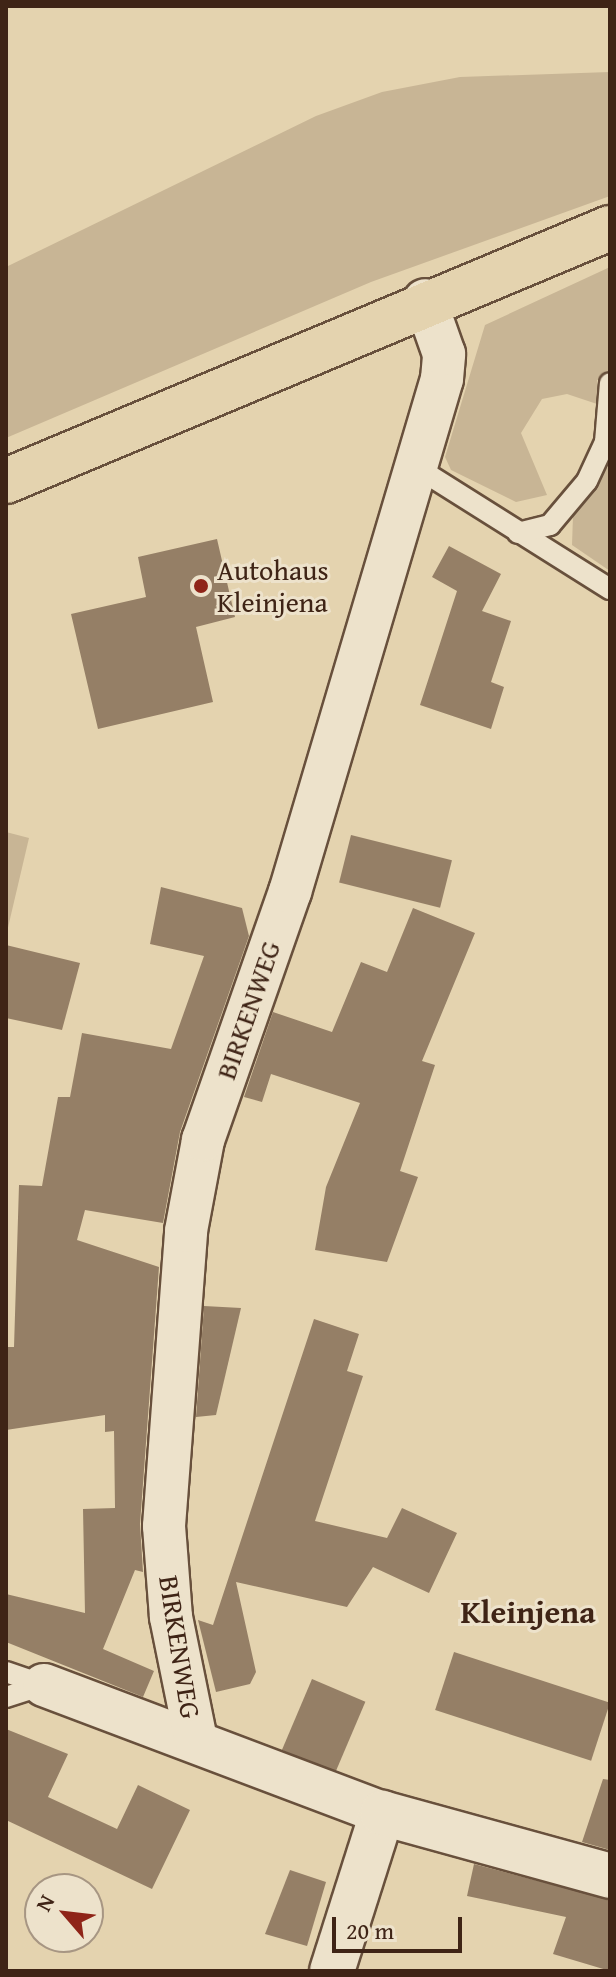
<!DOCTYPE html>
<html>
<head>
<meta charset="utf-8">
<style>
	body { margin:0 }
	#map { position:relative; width:616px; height:1977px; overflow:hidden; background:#e4d3af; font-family:"Gentium Book Plus",serif }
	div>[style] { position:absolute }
	.green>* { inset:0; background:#c8b595 }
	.building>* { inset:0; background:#957f66; transform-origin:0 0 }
	.roads { filter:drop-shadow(2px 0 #68503c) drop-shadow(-2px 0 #68503c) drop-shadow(0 2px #68503c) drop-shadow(0 -2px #68503c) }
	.lane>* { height:20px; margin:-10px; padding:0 10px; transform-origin:10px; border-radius:10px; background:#ede2cb }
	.street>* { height:42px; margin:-21px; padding:0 21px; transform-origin:21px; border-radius:21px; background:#ede2cb }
	.secondary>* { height:44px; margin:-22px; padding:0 22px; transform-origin:22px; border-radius:22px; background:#ede2cb }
	.primary>* { height:44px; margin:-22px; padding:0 22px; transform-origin:22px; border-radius:22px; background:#e4d3af }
	.dots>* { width:22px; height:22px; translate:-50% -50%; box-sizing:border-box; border:4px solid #ede2cb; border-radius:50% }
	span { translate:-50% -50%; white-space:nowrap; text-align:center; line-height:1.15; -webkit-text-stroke:6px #ede2cb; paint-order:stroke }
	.poi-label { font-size:28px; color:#3f2416 }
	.left { translate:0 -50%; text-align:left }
	.street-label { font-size:28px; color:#3f2416 }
	.quarter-label { font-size:32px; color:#3f2416; font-weight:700 }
	.frame { position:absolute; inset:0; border:8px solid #3f2416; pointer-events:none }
	.north { position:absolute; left:24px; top:1873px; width:80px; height:80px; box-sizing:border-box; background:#ede2cb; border:2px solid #a79683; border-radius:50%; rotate:298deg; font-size:22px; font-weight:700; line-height:32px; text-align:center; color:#3f2416 }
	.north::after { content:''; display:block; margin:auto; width:28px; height:36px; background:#8f2418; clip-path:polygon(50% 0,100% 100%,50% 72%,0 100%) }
	.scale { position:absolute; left:332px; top:1917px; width:130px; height:36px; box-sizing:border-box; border:4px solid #3f2416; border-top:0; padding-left:10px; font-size:24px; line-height:28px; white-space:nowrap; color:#3f2416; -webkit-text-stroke:6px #ede2cb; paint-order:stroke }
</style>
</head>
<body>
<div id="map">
	<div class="green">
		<i style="clip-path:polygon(610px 72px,610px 196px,371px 282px,6px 438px,6px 267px,316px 116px,382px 92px,460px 77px)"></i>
		<i style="clip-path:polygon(610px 267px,610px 380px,597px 380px,597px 404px,567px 394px,542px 399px,521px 433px,547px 495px,516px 502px,451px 470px,445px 457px,485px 325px)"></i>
		<i style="clip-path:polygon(610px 464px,610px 571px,572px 545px,573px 516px)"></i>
		<i style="clip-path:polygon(6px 832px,29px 838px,6px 936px)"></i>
	</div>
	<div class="building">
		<i style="clip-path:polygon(217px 539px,235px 617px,196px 627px,213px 702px,98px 729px,71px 614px,146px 597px,138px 557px)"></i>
		<i style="clip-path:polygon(449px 546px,501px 574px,482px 611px,511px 621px,491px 682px,504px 687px,491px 729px,420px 705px,457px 591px,432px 577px)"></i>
		<i style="left:351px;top:835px;width:104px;height:49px;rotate:14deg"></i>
		<i style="clip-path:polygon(161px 887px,242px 908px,249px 936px,180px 1132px,163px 1223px,85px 1210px,77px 1240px,159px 1267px,140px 1524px,143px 1572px,135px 1570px,103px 1649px,154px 1671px,143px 1697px,6px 1642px,6px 1594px,85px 1613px,83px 1509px,115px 1508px,114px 1431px,105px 1432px,105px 1415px,6px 1430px,6px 1347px,14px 1347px,19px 1185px,42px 1186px,58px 1097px,70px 1097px,82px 1033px,171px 1049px,204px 956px,150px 944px)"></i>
		<i style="clip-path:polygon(413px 908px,475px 933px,422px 1061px,435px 1065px,400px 1171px,418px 1177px,387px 1262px,315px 1250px,326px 1187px,360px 1103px,271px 1074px,262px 1102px,244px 1097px,273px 1012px,332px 1032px,361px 962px,387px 972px)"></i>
		<i style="clip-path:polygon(6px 945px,80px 963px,62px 1030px,6px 1018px)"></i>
		<i style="clip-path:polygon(204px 1306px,241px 1308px,216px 1415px,196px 1417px)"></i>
		<i style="clip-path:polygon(314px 1319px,359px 1334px,347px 1371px,363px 1376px,315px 1521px,387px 1538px,402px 1508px,457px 1533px,429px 1593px,373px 1567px,347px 1607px,236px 1582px,256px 1672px,250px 1684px,216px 1692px,198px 1620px,213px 1625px)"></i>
		<i style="left:454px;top:1652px;width:164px;height:61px;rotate:18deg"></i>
		<i style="left:312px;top:1679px;width:58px;height:77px;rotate:23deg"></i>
		<i style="clip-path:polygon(6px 1729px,68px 1754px,48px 1797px,117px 1829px,138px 1785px,190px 1810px,152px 1889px,6px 1820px)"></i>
		<i style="clip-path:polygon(603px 1779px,610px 1780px,610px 1850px,582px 1842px)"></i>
		<i style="clip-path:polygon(474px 1864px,610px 1900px,610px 1971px,553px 1954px,566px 1917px,467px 1896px)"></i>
		<i style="clip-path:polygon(290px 1870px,326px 1882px,307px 1946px,265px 1934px)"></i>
	</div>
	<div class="roads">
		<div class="lane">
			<i style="left:416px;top:467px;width:229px;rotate:32.2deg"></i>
			<i style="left:518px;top:533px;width:33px;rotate:-14deg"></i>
			<i style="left:550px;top:525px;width:57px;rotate:-49.9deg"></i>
			<i style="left:587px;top:481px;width:43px;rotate:-65.2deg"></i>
			<i style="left:605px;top:442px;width:59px;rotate:-85.2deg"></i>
			<i style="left:6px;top:1672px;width:40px;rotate:18.9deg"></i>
			<i style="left:6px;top:1697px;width:40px;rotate:-18deg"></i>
		</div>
		<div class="street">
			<i style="left:44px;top:1685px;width:361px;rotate:20.7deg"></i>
			<i style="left:196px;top:1740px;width:126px;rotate:-101.5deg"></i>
			<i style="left:171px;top:1617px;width:91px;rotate:-94.4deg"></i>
			<i style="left:164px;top:1526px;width:296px;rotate:-85.7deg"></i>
			<i style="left:186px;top:1231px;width:93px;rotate:-79.4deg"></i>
			<i style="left:203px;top:1140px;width:263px;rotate:-70.7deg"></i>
			<i style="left:290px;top:892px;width:535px;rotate:-73.5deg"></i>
			<i style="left:442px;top:379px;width:25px;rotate:-85deg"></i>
			<i style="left:444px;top:354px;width:57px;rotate:-109.4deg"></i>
		</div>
		<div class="secondary">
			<i style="left:332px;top:1971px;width:166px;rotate:-72.4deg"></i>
			<i style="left:382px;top:1813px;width:237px;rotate:15.4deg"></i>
		</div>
		<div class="primary">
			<i style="left:6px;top:481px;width:655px;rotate:-22.73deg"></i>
		</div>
	</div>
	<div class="dots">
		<i style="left:201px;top:586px;background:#8f2418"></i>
	</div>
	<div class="poi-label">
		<span class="left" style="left:217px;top:586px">Autohaus<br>Kleinjena</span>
	</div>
	<div class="street-label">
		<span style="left:248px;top:1010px;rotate:-71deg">BIRKENWEG</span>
		<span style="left:180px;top:1647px;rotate:81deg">BIRKENWEG</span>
	</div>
	<div class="quarter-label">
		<span style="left:528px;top:1612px">Kleinjena</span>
	</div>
	<div class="frame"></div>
	<div class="north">N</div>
	<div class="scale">20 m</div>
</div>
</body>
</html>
